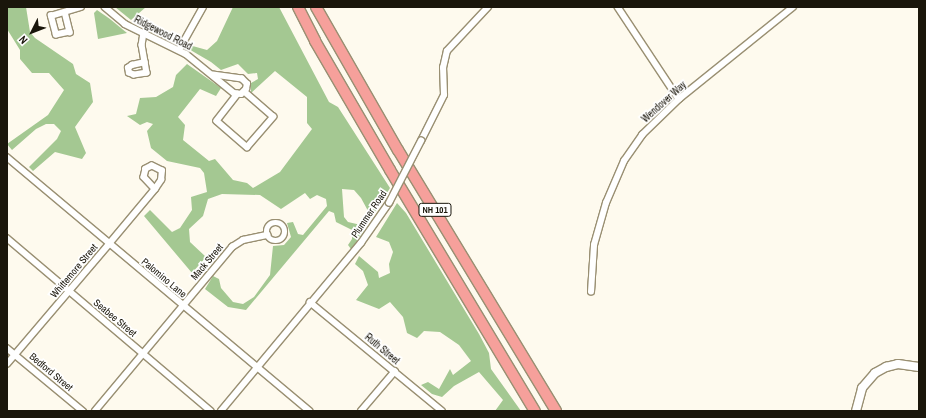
<!DOCTYPE html>
<html>
<head>
<meta charset="utf-8">
<style>
	body { margin:0 }
	#map { position:relative; width:926px; height:418px; overflow:hidden; background:#fefaee; font-family:"Archivo Narrow",sans-serif }
	div>[style] { position:absolute }
	.forest>* { inset:0; background:#a4c892 }
	.roads { filter:drop-shadow(1px 0 #998f72) drop-shadow(-1px 0 #998f72) drop-shadow(0 1px #998f72) drop-shadow(0 -1px #998f72) }
	.street>* { height:5.5px; margin:-2.75px; padding:0 2.75px; transform-origin:2.75px; border-radius:2.75px; background:#fff }
	.street>.ring { margin:-2.75px; padding:0; box-sizing:content-box; background:none; border:5.5px solid #fff; border-radius:50% }
	.secondary>* { height:8px; margin:-4px; padding:0 4px; transform-origin:4px; border-radius:4px; background:#fff }
	.highway>* { height:10px; margin:-5px; padding:0 5px; transform-origin:5px; border-radius:5px; background:#f6a09b }
	.bridges { filter:drop-shadow(1px 0 #998f72) drop-shadow(-1px 0 #998f72) drop-shadow(0 1px #998f72) drop-shadow(0 -1px #998f72) }
	.street-bridge>* { height:5.5px; margin:-2.75px; padding:0 2.75px; transform-origin:2.75px; border-radius:2.75px; background:#fff }
	span { translate:-50% -50%; white-space:nowrap; text-align:center; line-height:1.15; -webkit-text-stroke:3.5px #fff; paint-order:stroke }
	.shield-label span { padding:1px 3px; background:#fff; border:1px solid; border-radius:3px; -webkit-text-stroke-width:0 }
	.shield-label { font-size:9px; color:#1a160b; font-weight:700 }
	.street-label { font-size:10px; color:#1a160b }
	.frame { position:absolute; inset:0; border:8px solid #1a160b; pointer-events:none }
	.north { position:absolute; left:12px; top:12px; width:40px; height:40px; -webkit-text-stroke:3px #fff; paint-order:stroke; rotate:228deg; font-size:11px; font-weight:700; line-height:16px; text-align:center; color:#1a160b }
	.north::after { content:''; display:block; margin:auto; width:14px; height:18px; background:#1a160b; clip-path:polygon(50% 0,100% 100%,50% 72%,0 100%) }
</style>
</head>
<body>
<div id="map">
	<div class="forest">
		<i style="clip-path:polygon(7px 7px,26px 7px,30px 32px,35px 38px,73px 64px,76px 74px,90px 83px,93px 102px,75px 127px,86px 153px,82px 159px,55px 152px,33px 171px,29px 167px,57px 139px,61px 131px,54px 124px,46px 124px,36px 129px,12px 150px,7px 144px,48px 115px,64px 90px,49px 73px,32px 73px,20px 59px,20px 50px,7px 29px)"></i>
		<i style="clip-path:polygon(115px 7px,146px 7px,131px 20px)"></i>
		<i style="clip-path:polygon(233px 7px,279px 7px,329px 102px,338px 107px,390px 188px,371px 219px,367px 218px,367px 209px,361px 198px,354px 190px,342px 189px,344px 217px,348px 222px,361px 225px,364px 232px,351px 249px,348px 245px,352px 239px,352px 230px,336px 222px,334px 213px,329px 211px,246px 310px,228px 307px,205px 289px,213px 276px,219px 279px,221px 288px,233px 302px,243px 304px,254px 297px,270px 275px,273px 246px,284px 245px,291px 237px,287px 223px,293px 222px,298px 234px,303px 235px,327px 206px,326px 199px,317px 195px,310px 199px,305px 193px,281px 209px,260px 195px,222px 194px,208px 199px,203px 216px,189px 229px,190px 242px,206px 257px,192px 273px,144px 216px,150px 210px,172px 232px,180px 228px,192px 210px,191px 197px,207px 192px,204px 173px,200px 168px,167px 161px,151px 148px,147px 131px,153px 124px,147px 122px,140px 125px,127px 116px,136px 114px,140px 98px,156px 97px,173px 87px,176px 75px,187px 64px,221px 88px,216px 96px,200px 89px,178px 117px,185px 125px,183px 140px,209px 161px,215px 159px,233px 180px,247px 183px,253px 188px,280px 172px,312px 129px,307px 123px,307px 97px,275px 71px,251px 93px,251px 83px,258px 79px,257px 73px,248px 74px,238px 64px,221px 70px,211px 62px,187px 48px,189px 45px,207px 50px,217px 41px)"></i>
		<i style="clip-path:polygon(97px 10px,110px 19px,127px 33px,98px 39px,94px 13px)"></i>
		<i style="clip-path:polygon(397px 203px,406px 213px,479px 334px,489px 353px,491px 369px,521px 411px,495px 411px,503px 400px,479px 372px,454px 386px,442px 397px,432px 394px,421px 385px,428px 382px,439px 389px,450px 369px,453px 375px,471px 361px,459px 345px,440px 332px,424px 331px,417px 338px,407px 333px,403px 317px,390px 302px,379px 309px,356px 300px,368px 285px,363px 271px,355px 264px,359px 256px,378px 272px,379px 278px,390px 273px,389px 264px,393px 252px,389px 242px,376px 237px)"></i>
	</div>
	<div class="roads">
		<div class="street">
			<i style="left:105px;top:7px;width:26px;rotate:40deg"></i>
			<i style="left:125px;top:24px;width:68px;rotate:26.2deg"></i>
			<i style="left:186px;top:54px;width:62px;rotate:39.1deg"></i>
			<i style="left:234px;top:93px;width:7px;rotate:8deg"></i>
			<i style="left:241px;top:94px;width:7px;rotate:-45deg"></i>
			<i style="left:246px;top:89px;width:5px;rotate:-79deg"></i>
			<i style="left:247px;top:84px;width:7px;rotate:-135deg"></i>
			<i style="left:242px;top:79px;width:29px;rotate:-172deg"></i>
			<i style="left:618px;top:7px;width:110px;rotate:56.5deg"></i>
			<i style="left:65px;top:12px;width:21px;rotate:76deg"></i>
			<i style="left:70px;top:32px;width:14px;rotate:168deg"></i>
			<i style="left:56px;top:35px;width:20px;rotate:-105deg"></i>
			<i style="left:51px;top:16px;width:31px;rotate:-17deg"></i>
			<i style="left:144px;top:33px;width:12px;rotate:99deg"></i>
			<i style="left:142px;top:45px;width:28px;rotate:80deg"></i>
			<i style="left:147px;top:73px;width:13px;rotate:171deg"></i>
			<i style="left:134px;top:75px;width:5px;rotate:-158deg"></i>
			<i style="left:129px;top:73px;width:5px;rotate:-101deg"></i>
			<i style="left:128px;top:68px;width:5px;rotate:-37deg"></i>
			<i style="left:132px;top:65px;width:13px;rotate:-13deg"></i>
			<i style="left:179px;top:50px;width:49px;rotate:-60.8deg"></i>
			<i style="left:238px;top:94px;width:34px;rotate:128deg"></i>
			<i style="left:217px;top:121px;width:40px;rotate:41deg"></i>
			<i style="left:247px;top:147px;width:40px;rotate:-49deg"></i>
			<i style="left:273px;top:117px;width:38px;rotate:-139deg"></i>
			<i style="left:421px;top:141px;width:51px;rotate:-63.4deg"></i>
			<i style="left:444px;top:95px;width:27px;rotate:-92deg"></i>
			<i style="left:443px;top:68px;width:17px;rotate:-77deg"></i>
			<i style="left:447px;top:51px;width:60px;rotate:-47deg"></i>
			<i style="left:7px;top:157px;width:395px;rotate:40deg"></i>
			<i class="ring" style="left:267px;top:223px;width:12.5px;height:12.5px"></i>
			<i style="left:7px;top:238px;width:267px;rotate:40.3deg"></i>
			<i style="left:591px;top:292px;width:47px;rotate:-86.3deg"></i>
			<i style="left:594px;top:245px;width:44px;rotate:-74.1deg"></i>
			<i style="left:606px;top:203px;width:46px;rotate:-66.8deg"></i>
			<i style="left:624px;top:161px;width:32px;rotate:-55deg"></i>
			<i style="left:642px;top:135px;width:52px;rotate:-44.2deg"></i>
			<i style="left:679px;top:99px;width:146px;rotate:-38.9deg"></i>
			<i style="left:310px;top:302px;width:171px;rotate:39.5deg"></i>
			<i style="left:7px;top:348px;width:99px;rotate:39.7deg"></i>
			<i style="left:7px;top:364px;width:157px;rotate:-49.6deg"></i>
			<i style="left:109px;top:244px;width:72px;rotate:-50.1deg"></i>
			<i style="left:155px;top:189px;width:11px;rotate:-56deg"></i>
			<i style="left:161px;top:180px;width:9px;rotate:-84deg"></i>
			<i style="left:162px;top:171px;width:11px;rotate:-153deg"></i>
			<i style="left:152px;top:166px;width:7px;rotate:153deg"></i>
			<i style="left:146px;top:169px;width:8px;rotate:104deg"></i>
			<i style="left:144px;top:177px;width:16px;rotate:47deg"></i>
			<i style="left:95px;top:411px;width:214px;rotate:-50.1deg"></i>
			<i style="left:232px;top:247px;width:13px;rotate:-32deg"></i>
			<i style="left:243px;top:240px;width:25px;rotate:-12deg"></i>
			<i style="left:221px;top:411px;width:219px;rotate:-50.2deg"></i>
			<i style="left:361px;top:243px;width:49px;rotate:-55deg"></i>
			<i style="left:361px;top:411px;width:52px;rotate:-49.6deg"></i>
		</div>
		<div class="secondary">
			<i style="left:856px;top:411px;width:24px;rotate:-75deg"></i>
			<i style="left:862px;top:388px;width:20px;rotate:-49deg"></i>
			<i style="left:875px;top:373px;width:13px;rotate:-29deg"></i>
			<i style="left:886px;top:367px;width:12px;rotate:-14deg"></i>
			<i style="left:898px;top:364px;width:21px;rotate:8deg"></i>
		</div>
		<div class="highway">
			<i style="left:298px;top:7px;width:38px;rotate:63deg"></i>
			<i style="left:315px;top:41px;width:149px;rotate:59.8deg"></i>
			<i style="left:390px;top:170px;width:281px;rotate:59deg"></i>
			<i style="left:316px;top:7px;width:165px;rotate:60.2deg"></i>
			<i style="left:398px;top:150px;width:305px;rotate:58.8deg"></i>
		</div>
	</div>
	<div class="bridges">
		<div class="street-bridge">
			<i style="left:389px;top:203px;width:70px;rotate:-62.7deg"></i>
		</div>
	</div>
	<div class="shield-label">
		<span style="left:435px;top:210px">NH 101</span>
	</div>
	<div class="street-label">
		<span style="left:163px;top:33px;rotate:27deg">Ridgewood Road</span>
		<span style="left:664px;top:102px;rotate:-42deg">Wendover Way</span>
		<span style="left:369px;top:214px;rotate:-56deg">Plummer Road</span>
		<span style="left:207px;top:262px;rotate:-50deg">Mack Street</span>
		<span style="left:74px;top:271px;rotate:-50deg">Whittemore Street</span>
		<span style="left:164px;top:278px;rotate:40deg">Palomino Lane</span>
		<span style="left:115px;top:318px;rotate:40deg">Seabee Street</span>
		<span style="left:382px;top:349px;rotate:40deg">Ruth Street</span>
		<span style="left:51px;top:372px;rotate:40deg">Bedford Street</span>
	</div>
	<div class="frame"></div>
	<div class="north">N</div>
</div>
</body>
</html>
